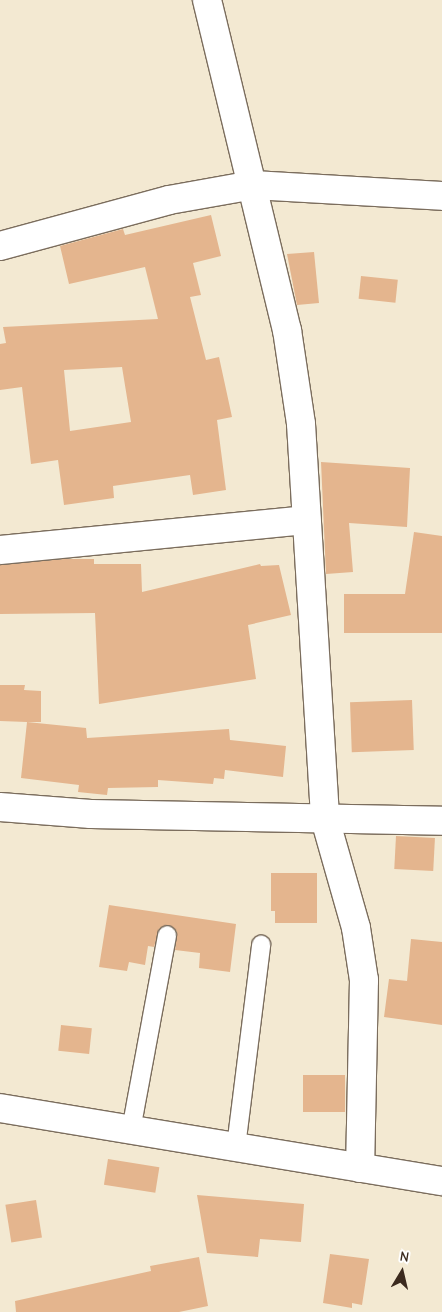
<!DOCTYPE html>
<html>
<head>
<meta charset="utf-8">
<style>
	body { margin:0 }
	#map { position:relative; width:442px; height:1312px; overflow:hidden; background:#f3e9d2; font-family:"Comic Neue",sans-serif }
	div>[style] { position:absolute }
	.building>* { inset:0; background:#e4b58e; transform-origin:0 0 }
	.roads { filter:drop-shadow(1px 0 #7b6d5d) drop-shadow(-1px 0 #7b6d5d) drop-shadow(0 1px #7b6d5d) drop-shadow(0 -1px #7b6d5d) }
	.service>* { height:18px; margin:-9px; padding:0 9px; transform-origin:9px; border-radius:9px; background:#fff }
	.minor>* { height:28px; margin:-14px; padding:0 14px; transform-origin:14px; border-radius:14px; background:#fff }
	span { translate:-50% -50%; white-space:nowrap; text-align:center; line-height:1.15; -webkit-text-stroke:5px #fff; paint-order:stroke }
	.north { position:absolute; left:377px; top:1247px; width:50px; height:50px; -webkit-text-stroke:4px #fff; paint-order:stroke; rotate:9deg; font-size:14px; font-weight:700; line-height:20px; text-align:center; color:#3b2a1e }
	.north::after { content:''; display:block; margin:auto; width:18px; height:22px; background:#3b2a1e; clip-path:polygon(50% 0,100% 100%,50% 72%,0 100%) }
</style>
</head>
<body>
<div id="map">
	<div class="building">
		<i style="clip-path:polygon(evenodd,211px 215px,221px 256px,193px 263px,201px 295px,190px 297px,206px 360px,219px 357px,232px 417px,217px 420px,226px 490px,193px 495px,190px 475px,113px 486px,114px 498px,64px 505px,58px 460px,31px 464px,22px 387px,0 390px,0 344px,6px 343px,3px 327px,158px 319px,145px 267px,69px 284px,60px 246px,123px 229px,125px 235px,211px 215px,122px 367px,131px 422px,70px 431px,64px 370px,122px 367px)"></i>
		<i style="clip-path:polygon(314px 252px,319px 303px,297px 305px,287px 254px)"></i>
		<i style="left:361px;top:276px;width:37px;height:23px;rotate:6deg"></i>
		<i style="clip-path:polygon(321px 462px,410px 468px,407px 527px,349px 523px,353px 572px,326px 574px)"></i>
		<i style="clip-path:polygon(414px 532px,442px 536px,442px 633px,344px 633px,344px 594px,405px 594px)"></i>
		<i style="clip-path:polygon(64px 559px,94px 559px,94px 564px,141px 564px,142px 592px,260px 564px,261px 566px,279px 565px,291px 615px,248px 625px,256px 679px,99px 704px,95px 613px,0 614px,0 565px)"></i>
		<i style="clip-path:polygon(0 685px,25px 685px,24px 690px,41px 691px,41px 722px,27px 722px,86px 728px,87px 738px,229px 729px,230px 740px,286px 746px,283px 777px,225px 770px,224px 779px,214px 778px,213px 784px,158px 780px,158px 787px,108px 788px,107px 795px,78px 792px,79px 785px,21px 778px,27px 722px,0 721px)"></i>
		<i style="left:412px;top:700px;width:50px;height:62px;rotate:88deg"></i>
		<i style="left:396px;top:836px;width:39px;height:33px;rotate:3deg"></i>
		<i style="clip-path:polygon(271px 873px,317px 873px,317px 923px,275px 923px,275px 911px,271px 911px)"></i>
		<i style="clip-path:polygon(109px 905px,236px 924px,230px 972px,199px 968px,200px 953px,175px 950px,177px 932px,168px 925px,159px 929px,154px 947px,148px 946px,145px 965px,129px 962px,127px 971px,99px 967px)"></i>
		<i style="clip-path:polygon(411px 939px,442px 942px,442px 1025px,384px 1017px,389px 979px,407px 981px)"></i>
		<i style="left:61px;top:1025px;width:31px;height:26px;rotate:6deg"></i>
		<i style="left:303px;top:1075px;width:42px;height:37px"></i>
		<i style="left:108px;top:1159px;width:52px;height:26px;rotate:9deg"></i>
		<i style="clip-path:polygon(197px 1195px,304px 1204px,301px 1242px,260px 1239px,258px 1257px,207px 1253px)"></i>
		<i style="left:36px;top:1200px;width:38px;height:31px;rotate:81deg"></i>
		<i style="clip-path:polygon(330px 1254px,369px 1259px,362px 1305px,352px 1303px,352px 1308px,323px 1303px)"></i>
		<i style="clip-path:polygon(199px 1257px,208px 1306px,179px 1312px,16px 1312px,15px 1301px,151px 1271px,150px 1266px)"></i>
	</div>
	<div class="roads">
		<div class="service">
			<i style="left:131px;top:1130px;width:198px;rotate:-79.5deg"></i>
			<i style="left:236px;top:1147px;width:204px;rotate:-82.9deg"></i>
		</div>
		<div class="minor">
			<i style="left:207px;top:0;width:340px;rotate:76.4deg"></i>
			<i style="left:287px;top:330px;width:95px;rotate:81.5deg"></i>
			<i style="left:301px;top:424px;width:396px;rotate:86.5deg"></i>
			<i style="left:325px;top:819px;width:113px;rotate:74.1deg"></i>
			<i style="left:356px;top:928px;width:53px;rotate:81.3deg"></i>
			<i style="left:364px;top:980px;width:188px;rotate:91.2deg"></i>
			<i style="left:0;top:246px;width:175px;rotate:-15.2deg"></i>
			<i style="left:169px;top:200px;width:85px;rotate:-10.1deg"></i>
			<i style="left:253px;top:185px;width:189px;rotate:3.3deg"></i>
			<i style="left:0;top:550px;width:308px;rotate:-5.6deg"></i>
			<i style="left:0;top:807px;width:91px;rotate:4.4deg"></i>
			<i style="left:91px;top:814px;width:351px;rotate:1.1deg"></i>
			<i style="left:0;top:1108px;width:448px;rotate:9.4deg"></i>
		</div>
	</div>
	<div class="north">N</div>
</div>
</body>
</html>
